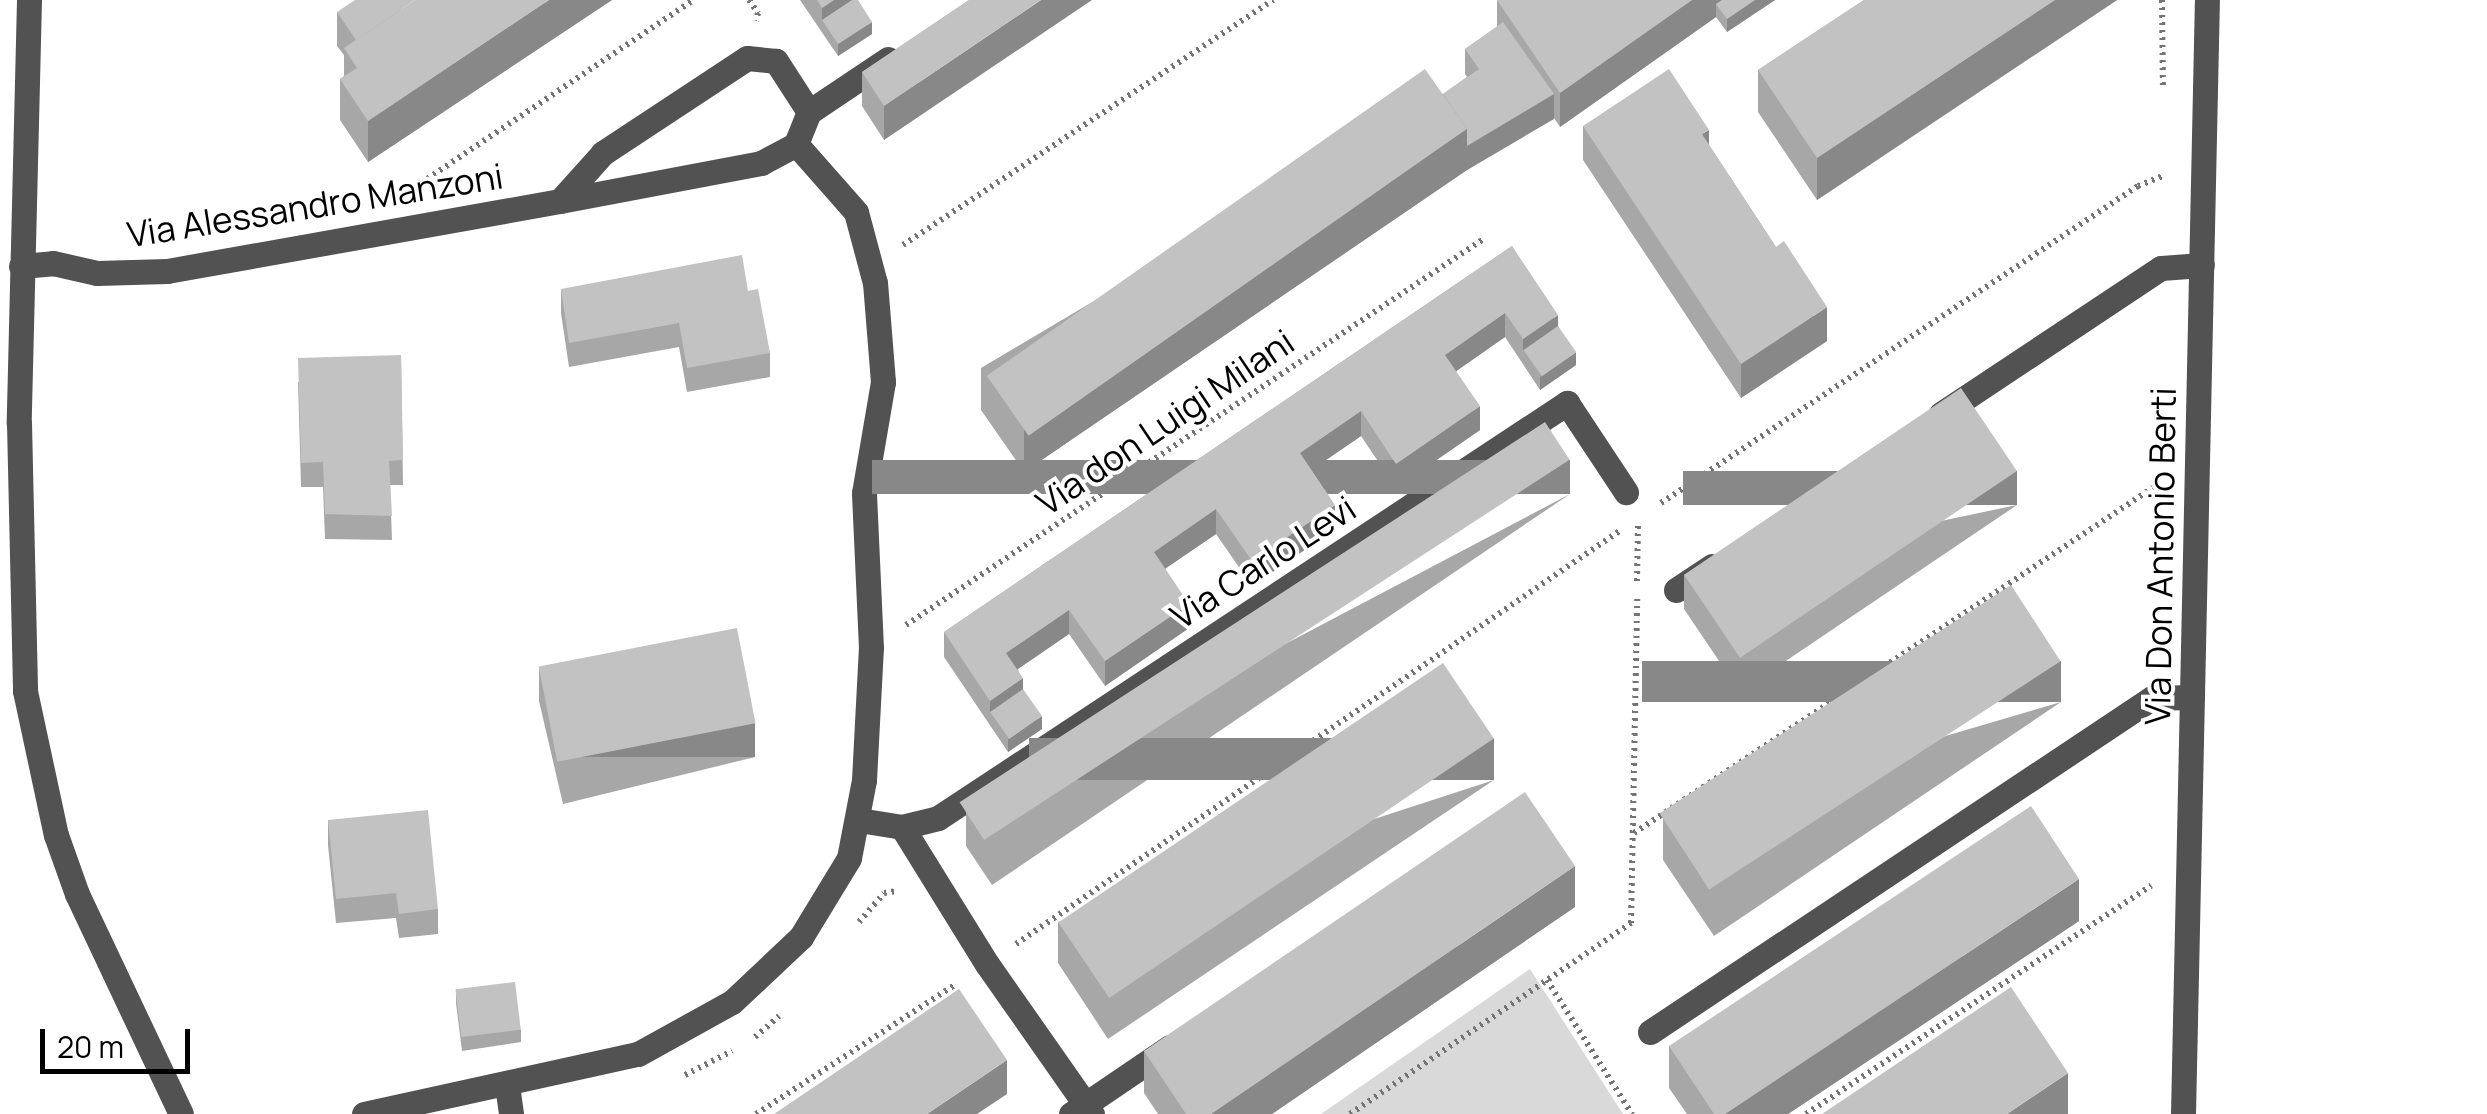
<!DOCTYPE html>
<html>
<head>
<meta charset="utf-8">
<style>
	body { margin:0 }
	#map { position:relative; width:2487px; height:1114px; overflow:hidden; background:#fff; font-family:Manrope,sans-serif }
	div>[style] { position:absolute }
	.green>* { inset:0; background:#d9d9d9 }
	.path>* { height:6px; margin-top:-3px; transform-origin:0; background:repeating-linear-gradient(90deg,#747474 0 2.5px,transparent 0 7.5px) }
	.minor>* { height:25px; margin:-12.5px; padding:0 12.5px; transform-origin:12.5px; border-radius:12.5px; background:#525252 }
	.wall>* { inset:0; background:#a7a7a7 }
	.shaded-wall>* { inset:0; background:#888; transform-origin:0 0 }
	.building>* { inset:0; background:#c2c2c2; transform-origin:0 0 }
	span { translate:-50% -50%; white-space:nowrap; text-align:center; line-height:1.15; -webkit-text-stroke:8px #fff; paint-order:stroke }
	.street-label { font-size:35px; color:#000 }
	.scale { position:absolute; left:40px; top:1029px; width:150px; height:45px; box-sizing:border-box; border:5px solid #000; border-top:0; padding-left:12px; font-size:30px; line-height:35px; white-space:nowrap; color:#000; -webkit-text-stroke:8px #fff; paint-order:stroke }
</style>
</head>
<body>
<div id="map">
	<div class="green">
		<i style="clip-path:polygon(1530px 969px,1623px 1114px,1321px 1114px)"></i>
	</div>
	<div class="path">
		<i style="left:749px;top:0;width:16px;rotate:55deg"></i>
		<i style="left:758px;top:13px;width:8px;rotate:104deg"></i>
		<i style="left:2162px;top:0;width:89px;rotate:89.4deg"></i>
		<i style="left:421px;top:183px;width:328px;rotate:-33.9deg"></i>
		<i style="left:903px;top:245px;width:444px;rotate:-33.5deg"></i>
		<i style="left:1661px;top:503px;width:573px;rotate:-33.61deg"></i>
		<i style="left:2138px;top:186px;width:27px;rotate:-22deg"></i>
		<i style="left:1637px;top:581px;width:57px;rotate:-89deg"></i>
		<i style="left:906px;top:625px;width:696px;rotate:-33.76deg"></i>
		<i style="left:1634px;top:833px;width:628px;rotate:-33.64deg"></i>
		<i style="left:859px;top:922px;width:38px;rotate:-49deg"></i>
		<i style="left:884px;top:893px;width:13px;rotate:-9deg"></i>
		<i style="left:1016px;top:944px;width:733px;rotate:-34.38deg"></i>
		<i style="left:1547px;top:980px;width:159px;rotate:57.6deg"></i>
		<i style="left:755px;top:1037px;width:32px;rotate:-41deg"></i>
		<i style="left:685px;top:1075px;width:53px;rotate:-27.1deg"></i>
		<i style="left:756px;top:1114px;width:239px;rotate:-33deg"></i>
		<i style="left:1350px;top:1114px;width:340px;rotate:-34.2deg"></i>
		<i style="left:1631px;top:923px;width:324px;rotate:-88.9deg"></i>
		<i style="left:1806px;top:1114px;width:414px;rotate:-33.5deg"></i>
	</div>
	<div class="minor">
		<i style="left:29px;top:0;width:423px;rotate:91.4deg"></i>
		<i style="left:19px;top:423px;width:268px;rotate:88.7deg"></i>
		<i style="left:25px;top:691px;width:147px;rotate:77.9deg"></i>
		<i style="left:56px;top:835px;width:63px;rotate:70.4deg"></i>
		<i style="left:77px;top:894px;width:243px;rotate:64.7deg"></i>
		<i style="left:809px;top:112px;width:95px;rotate:-33.9deg"></i>
		<i style="left:21px;top:266px;width:32px;rotate:-5deg"></i>
		<i style="left:53px;top:263px;width:45px;rotate:12.8deg"></i>
		<i style="left:97px;top:273px;width:70px;rotate:-1.6deg"></i>
		<i style="left:167px;top:271px;width:399px;rotate:-10.1deg"></i>
		<i style="left:560px;top:201px;width:205px;rotate:-10.7deg"></i>
		<i style="left:761px;top:163px;width:40px;rotate:-28deg"></i>
		<i style="left:796px;top:144px;width:35px;rotate:-68deg"></i>
		<i style="left:809px;top:112px;width:61px;rotate:-122.9deg"></i>
		<i style="left:776px;top:61px;width:29px;rotate:-174deg"></i>
		<i style="left:747px;top:58px;width:173px;rotate:146.6deg"></i>
		<i style="left:603px;top:153px;width:64px;rotate:131.9deg"></i>
		<i style="left:1941px;top:414px;width:264px;rotate:-33.6deg"></i>
		<i style="left:2161px;top:268px;width:41px;rotate:-4.2deg"></i>
		<i style="left:1676px;top:590px;width:43px;rotate:-33.7deg"></i>
		<i style="left:859px;top:820px;width:44px;rotate:9.2deg"></i>
		<i style="left:902px;top:827px;width:37px;rotate:-14deg"></i>
		<i style="left:938px;top:818px;width:754px;rotate:-33.42deg"></i>
		<i style="left:1567px;top:403px;width:107px;rotate:56.5deg"></i>
		<i style="left:902px;top:827px;width:161px;rotate:58.2deg"></i>
		<i style="left:987px;top:964px;width:183px;rotate:55deg"></i>
		<i style="left:1650px;top:1032px;width:603px;rotate:-33.64deg"></i>
		<i style="left:2152px;top:698px;width:40px;rotate:-1.4deg"></i>
		<i style="left:507px;top:1085px;width:29px;rotate:82deg"></i>
		<i style="left:364px;top:1114px;width:280px;rotate:-12.4deg"></i>
		<i style="left:638px;top:1054px;width:107px;rotate:-29deg"></i>
		<i style="left:732px;top:1002px;width:95px;rotate:-43.3deg"></i>
		<i style="left:801px;top:937px;width:92px;rotate:-58.7deg"></i>
		<i style="left:849px;top:858px;width:79px;rotate:-79.1deg"></i>
		<i style="left:864px;top:780px;width:132px;rotate:-87deg"></i>
		<i style="left:871px;top:648px;width:155px;rotate:-92.6deg"></i>
		<i style="left:864px;top:493px;width:113px;rotate:-80.3deg"></i>
		<i style="left:883px;top:382px;width:99px;rotate:-94.6deg"></i>
		<i style="left:875px;top:283px;width:73px;rotate:-105deg"></i>
		<i style="left:856px;top:212px;width:91px;rotate:-131.4deg"></i>
		<i style="left:1071px;top:1114px;width:120px;rotate:-34.1deg"></i>
		<i style="left:2183px;top:1114px;width:1114px;rotate:-88.77deg"></i>
	</div>
	<div class="wall">
		<i style="clip-path:polygon(612px 0,368px 162px,340px 120px,340px 79px,344px 76px,344px 55px,337px 46px,337px 12px)"></i>
		<i style="clip-path:polygon(800px 0,858px 0,872px 34px,838px 56px)"></i>
		<i style="clip-path:polygon(969px 0,884px 140px,862px 106px,862px 72px)"></i>
		<i style="clip-path:polygon(1497px 0,1775px 0,1727px 32px,1716px 17px,1560px 127px,1554px 118px,1467px 170px,1024px 472px,981px 410px,981px 368px,1443px 94px,1467px 77px,1465px 74px,1465px 49px,1497px 27px)"></i>
		<i style="clip-path:polygon(1864px 0,2117px 0,1817px 200px,1758px 112px,1758px 70px)"></i>
		<i style="clip-path:polygon(1583px 126px,1709px 145px,1776px 247px,1827px 341px,1741px 398px,1583px 160px)"></i>
		<i style="clip-path:polygon(1512px 246px,1558px 326px,1576px 365px,1540px 390px,1505px 337px,1456px 371px,1480px 430px,1396px 488px,1361px 436px,1311px 470px,1335px 529px,1252px 586px,1216px 534px,1165px 569px,1189px 628px,1105px 686px,1069px 634px,1018px 669px,1023px 689px,1042px 729px,1008px 752px,944px 657px,944px 632px)"></i>
		<i style="clip-path:polygon(561px 289px,748px 291px,770px 353px,770px 377px,687px 392px,679px 347px,569px 367px,561px 313px)"></i>
		<i style="clip-path:polygon(401px 355px,403px 485px,390px 485px,392px 540px,325px 539px,323px 487px,301px 487px,298px 382px)"></i>
		<i style="clip-path:polygon(1570px 494px,992px 885px,966px 846px,966px 812px)"></i>
		<i style="clip-path:polygon(2017px 505px,1740px 692px,1684px 609px,1684px 575px)"></i>
		<i style="clip-path:polygon(539px 667px,755px 757px,563px 804px,539px 701px)"></i>
		<i style="clip-path:polygon(2061px 702px,1714px 936px,1663px 860px,1663px 819px)"></i>
		<i style="clip-path:polygon(1494px 780px,1108px 1039px,1058px 963px,1058px 922px)"></i>
		<i style="clip-path:polygon(328px 820px,438px 909px,438px 934px,399px 938px,396px 918px,336px 923px,328px 845px)"></i>
		<i style="clip-path:polygon(1575px 907px,1272px 1114px,1158px 1114px,1144px 1093px,1144px 1051px)"></i>
		<i style="clip-path:polygon(2079px 921px,1788px 1114px,1687px 1114px,1669px 1088px,1669px 1046px)"></i>
		<i style="clip-path:polygon(456px 990px,521px 1030px,521px 1042px,462px 1051px,456px 1003px)"></i>
	</div>
	<div class="shaded-wall">
		<i style="clip-path:polygon(549px 0,612px 0,368px 162px,368px 121px)"></i>
		<i style="clip-path:polygon(834px 0,856px 0,822px 20px,822px 32px,822px 8px)"></i>
		<i style="clip-path:polygon(1041px 0,1092px 0,884px 140px,884px 106px)"></i>
		<i style="clip-path:polygon(1692px 0,1741px 0,1716px 4px,1716px 17px,1560px 127px,1560px 93px)"></i>
		<i style="clip-path:polygon(1755px 0,1775px 0,1727px 32px,1727px 19px)"></i>
		<i style="clip-path:polygon(2055px 0,2117px 0,1817px 200px,1817px 158px)"></i>
		<i style="clip-path:polygon(872px 22px,872px 34px,838px 56px,838px 44px)"></i>
		<i style="clip-path:polygon(1554px 94px,1554px 119px,1467px 170px,1024px 472px,1024px 430px,1467px 129px)"></i>
		<i style="clip-path:polygon(1709px 130px,1709px 164px,1702px 134px)"></i>
		<i style="clip-path:polygon(1827px 307px,1827px 341px,1741px 398px,1741px 364px)"></i>
		<i style="clip-path:polygon(1505px 313px,1505px 337px,1445px 379px,1445px 355px)"></i>
		<i style="clip-path:polygon(1558px 315px,1558px 339px,1523px 350px,1523px 339px)"></i>
		<i style="clip-path:polygon(1576px 352px,1576px 365px,1540px 390px,1540px 377px)"></i>
		<i style="clip-path:polygon(1480px 406px,1480px 430px,1396px 488px,1396px 464px)"></i>
		<i style="clip-path:polygon(1361px 411px,1361px 436px,1300px 478px,1300px 453px)"></i>
		<i style="left:1570px;top:460px;width:34px;height:698px;rotate:90deg"></i>
		<i style="left:2017px;top:471px;width:34px;height:334px;rotate:90deg"></i>
		<i style="clip-path:polygon(1335px 505px,1335px 529px,1252px 586px,1252px 561px)"></i>
		<i style="clip-path:polygon(1216px 509px,1216px 534px,1154px 576px,1154px 552px)"></i>
		<i style="clip-path:polygon(1189px 604px,1189px 628px,1105px 686px,1105px 661px)"></i>
		<i style="clip-path:polygon(1069px 610px,1069px 634px,1006px 677px,1006px 653px)"></i>
		<i style="left:2061px;top:661px;width:41px;height:419px;rotate:90deg"></i>
		<i style="clip-path:polygon(1023px 678px,1023px 702px,990px 712px,990px 701px)"></i>
		<i style="clip-path:polygon(1042px 716px,1042px 729px,1008px 752px,1008px 739px)"></i>
		<i style="left:755px;top:723px;width:34px;height:198px;rotate:90deg"></i>
		<i style="left:1494px;top:738px;width:42px;height:465px;rotate:90deg"></i>
		<i style="clip-path:polygon(1575px 866px,1575px 907px,1272px 1114px,1211px 1114px)"></i>
		<i style="clip-path:polygon(2079px 879px,2079px 921px,1788px 1114px,1725px 1114px)"></i>
		<i style="clip-path:polygon(1007px 1060px,1007px 1094px,977px 1114px,927px 1114px)"></i>
		<i style="clip-path:polygon(2068px 1073px,2068px 1114px,2007px 1114px)"></i>
	</div>
	<div class="building">
		<i style="clip-path:polygon(355px 0,415px 0,356px 40px,337px 12px)"></i>
		<i style="clip-path:polygon(415px 0,549px 0,368px 121px,340px 79px,357px 68px,344px 48px)"></i>
		<i style="clip-path:polygon(817px 0,834px 0,822px 8px)"></i>
		<i style="clip-path:polygon(852px 0,858px 0,872px 22px,838px 44px,822px 20px)"></i>
		<i style="clip-path:polygon(969px 0,1041px 0,884px 106px,862px 72px)"></i>
		<i style="clip-path:polygon(1497px 0,1692px 0,1560px 93px)"></i>
		<i style="clip-path:polygon(1722px 0,1755px 0,1727px 19px,1716px 4px)"></i>
		<i style="clip-path:polygon(1864px 0,2055px 0,1817px 158px,1758px 70px)"></i>
		<i style="clip-path:polygon(1503px 22px,1554px 94px,1467px 146px,1467px 129px,1443px 94px,1479px 69px,1465px 49px)"></i>
		<i style="left:1425px;top:69px;width:73px;height:535px;rotate:55deg"></i>
		<i style="clip-path:polygon(1669px 69px,1709px 130px,1702px 134px,1776px 247px,1784px 241px,1827px 307px,1741px 364px,1583px 126px)"></i>
		<i style="clip-path:polygon(1512px 246px,1558px 315px,1523px 339px,1505px 313px,1445px 355px,1480px 406px,1396px 464px,1361px 411px,1300px 453px,1335px 505px,1252px 561px,1216px 509px,1154px 552px,1189px 604px,1105px 661px,1069px 610px,1006px 653px,1023px 678px,990px 701px,944px 632px)"></i>
		<i style="clip-path:polygon(742px 255px,748px 291px,758px 289px,770px 353px,687px 368px,679px 323px,569px 343px,561px 289px)"></i>
		<i style="left:1558px;top:326px;width:32px;height:42px;rotate:55deg"></i>
		<i style="clip-path:polygon(401px 355px,403px 460px,389px 461px,392px 516px,325px 514px,323px 462px,301px 463px,298px 358px)"></i>
		<i style="left:1961px;top:388px;width:100px;height:334px;rotate:56deg"></i>
		<i style="left:1545px;top:422px;width:45px;height:698px;rotate:57deg"></i>
		<i style="left:2011px;top:585px;width:91px;height:419px;rotate:57deg"></i>
		<i style="left:737px;top:628px;width:97px;height:202px;rotate:79deg"></i>
		<i style="left:1443px;top:663px;width:91px;height:464px;rotate:56deg"></i>
		<i style="left:1023px;top:689px;width:33px;height:40px;rotate:55deg"></i>
		<i style="clip-path:polygon(1525px 792px,1575px 866px,1211px 1114px,1186px 1114px,1144px 1051px)"></i>
		<i style="clip-path:polygon(2031px 806px,2079px 879px,1725px 1114px,1714px 1114px,1669px 1046px)"></i>
		<i style="clip-path:polygon(428px 810px,438px 909px,399px 914px,396px 893px,336px 899px,328px 820px)"></i>
		<i style="left:515px;top:982px;width:48px;height:60px;rotate:83deg"></i>
		<i style="clip-path:polygon(2011px 987px,2068px 1073px,2007px 1114px,1822px 1114px)"></i>
		<i style="clip-path:polygon(959px 989px,1007px 1060px,927px 1114px,774px 1114px)"></i>
	</div>
	<div class="street-label">
		<span style="left:315px;top:205px;rotate:-9deg">Via Alessandro Manzoni</span>
		<span style="left:1165px;top:422px;rotate:-34deg">Via don Luigi Milani</span>
		<span style="left:2160px;top:556px;rotate:-89deg">Via Don Antonio Berti</span>
		<span style="left:1263px;top:562px;rotate:-33deg">Via Carlo Levi</span>
	</div>
	<div class="scale">20 m</div>
</div>
</body>
</html>
